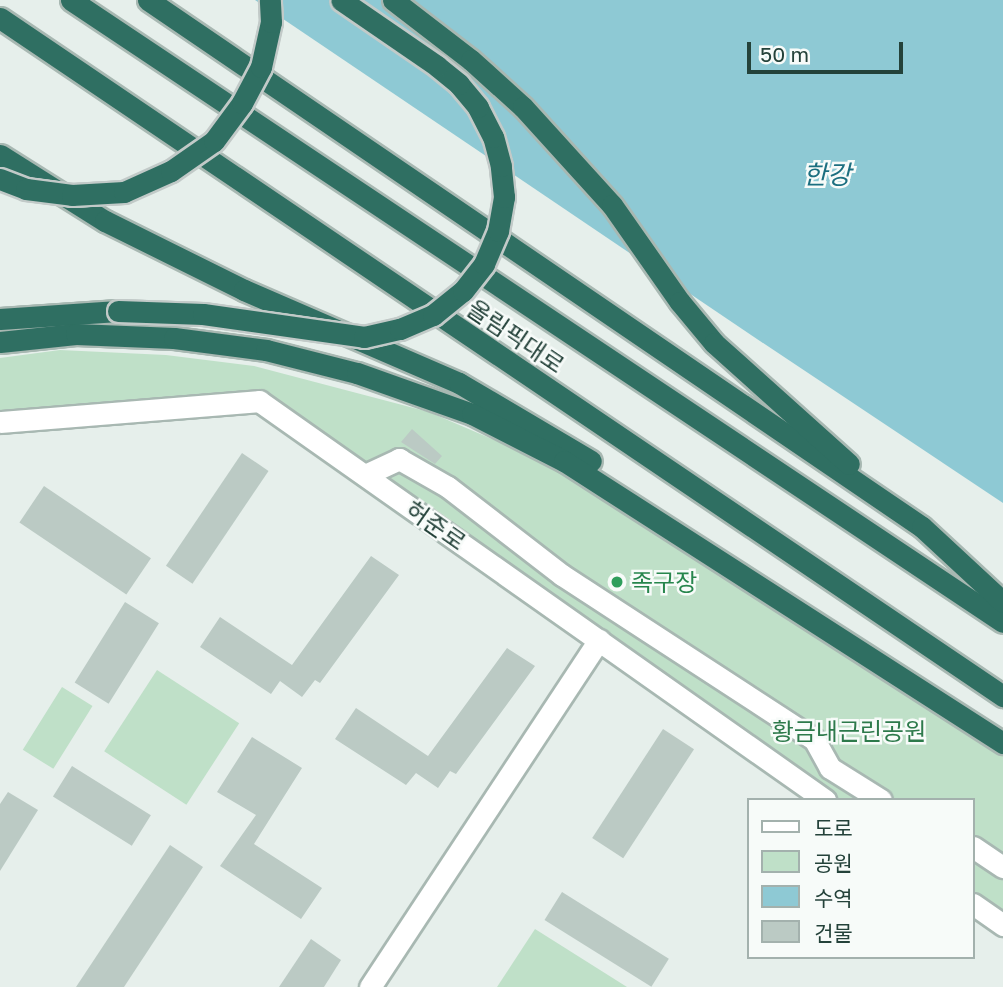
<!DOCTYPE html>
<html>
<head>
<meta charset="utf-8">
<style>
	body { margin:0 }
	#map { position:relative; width:1003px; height:987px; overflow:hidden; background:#e6efeb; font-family:"Golos Text","Noto Sans KR",sans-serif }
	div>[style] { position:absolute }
	.green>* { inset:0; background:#bfe0c8; transform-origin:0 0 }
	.water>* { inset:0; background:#8ec9d4 }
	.building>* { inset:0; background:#bbcac4; transform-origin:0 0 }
	.roads { filter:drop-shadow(2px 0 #a8b8b2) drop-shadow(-2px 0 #a8b8b2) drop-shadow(0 2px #a8b8b2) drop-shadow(0 -2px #a8b8b2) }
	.street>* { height:21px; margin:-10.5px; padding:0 10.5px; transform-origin:10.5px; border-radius:10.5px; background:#fff }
	.highway>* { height:21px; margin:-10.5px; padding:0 10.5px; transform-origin:10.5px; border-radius:10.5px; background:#2f6f62 }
	.bridges { filter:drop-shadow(2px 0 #c2cac8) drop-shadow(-2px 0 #c2cac8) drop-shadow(0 2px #c2cac8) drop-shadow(0 -2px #c2cac8) }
	.highway-bridge>* { height:21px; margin:-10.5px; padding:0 10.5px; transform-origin:10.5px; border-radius:10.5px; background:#2f6f62 }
	.dots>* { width:19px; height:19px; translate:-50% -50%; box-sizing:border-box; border:4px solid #f7fbf9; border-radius:50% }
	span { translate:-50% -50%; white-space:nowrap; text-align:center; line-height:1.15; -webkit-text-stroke:5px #f7fbf9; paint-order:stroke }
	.street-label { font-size:24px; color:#24423a }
	.leisure-label { font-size:24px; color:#27864d }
	.left { translate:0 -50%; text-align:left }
	.park-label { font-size:24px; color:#2d7a4b }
	.water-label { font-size:26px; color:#1c6f80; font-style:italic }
	.legend { position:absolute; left:747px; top:798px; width:228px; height:161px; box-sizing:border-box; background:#f7fbf9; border:2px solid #a3b1ad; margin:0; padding:9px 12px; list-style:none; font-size:21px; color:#24423a }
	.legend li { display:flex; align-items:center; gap:14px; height:35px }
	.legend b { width:35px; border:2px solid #a3b1ad }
	.scale { position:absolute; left:747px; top:42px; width:156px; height:32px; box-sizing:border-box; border:4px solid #24423a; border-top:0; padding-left:9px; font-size:21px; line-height:24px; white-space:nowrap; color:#24423a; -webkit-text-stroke:5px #f7fbf9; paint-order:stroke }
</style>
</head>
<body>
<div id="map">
	<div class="green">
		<i style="clip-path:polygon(60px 350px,166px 355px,254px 366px,429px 412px,536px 458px,1003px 754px,1003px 917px,973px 896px,973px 800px,837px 800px,255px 390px,0 416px,0 358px)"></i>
		<i style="left:157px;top:670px;width:98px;height:97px;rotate:33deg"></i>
		<i style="left:62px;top:687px;width:36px;height:74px;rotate:32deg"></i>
		<i style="clip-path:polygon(535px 929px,627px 987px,497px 987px)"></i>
	</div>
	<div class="water">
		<i style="clip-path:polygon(255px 0,1003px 0,1003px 503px,754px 337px)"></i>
	</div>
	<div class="building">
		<i style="clip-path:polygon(412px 429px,442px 456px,435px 464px,401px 442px)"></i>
		<i style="left:242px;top:453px;width:32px;height:136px;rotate:34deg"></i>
		<i style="left:44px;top:486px;width:129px;height:44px;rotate:34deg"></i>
		<i style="clip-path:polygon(371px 556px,399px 575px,320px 683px,315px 680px,302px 697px,280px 681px,271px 694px,200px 647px,220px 617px,292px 665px)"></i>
		<i style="left:125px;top:602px;width:40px;height:95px;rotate:32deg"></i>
		<i style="clip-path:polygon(507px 648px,535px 666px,456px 774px,450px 771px,438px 788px,416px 773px,406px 785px,335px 739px,356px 708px,428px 756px)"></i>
		<i style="left:663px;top:729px;width:37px;height:130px;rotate:33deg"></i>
		<i style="clip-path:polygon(252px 737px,302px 768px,254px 844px,322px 888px,301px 919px,220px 866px,256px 815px,217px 792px)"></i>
		<i style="left:72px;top:766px;width:93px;height:36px;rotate:32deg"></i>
		<i style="clip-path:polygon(8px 792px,38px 810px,0 871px,0 804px)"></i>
		<i style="clip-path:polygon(170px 845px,203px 867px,124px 987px,76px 987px)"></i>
		<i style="left:562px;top:892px;width:126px;height:33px;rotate:32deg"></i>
		<i style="clip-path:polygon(311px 939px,341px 960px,324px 987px,279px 987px)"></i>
	</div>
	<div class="roads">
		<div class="street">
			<i style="left:0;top:422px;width:260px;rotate:-4.6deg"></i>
			<i style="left:259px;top:401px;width:693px;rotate:35.18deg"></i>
			<i style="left:365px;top:475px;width:38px;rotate:-25deg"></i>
			<i style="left:399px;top:459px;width:56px;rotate:29.7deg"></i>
			<i style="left:448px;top:487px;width:144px;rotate:37.7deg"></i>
			<i style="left:562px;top:575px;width:301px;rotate:33.1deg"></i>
			<i style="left:814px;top:739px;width:33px;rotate:61deg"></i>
			<i style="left:830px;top:768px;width:60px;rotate:32.1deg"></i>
			<i style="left:973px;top:847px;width:36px;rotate:34deg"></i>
			<i style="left:973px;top:904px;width:37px;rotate:35deg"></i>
			<i style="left:370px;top:987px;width:416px;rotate:-56.6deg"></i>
		</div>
		<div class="highway">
			<i style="left:71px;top:0;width:1120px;rotate:33.72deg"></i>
			<i style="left:148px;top:0;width:936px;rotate:34.25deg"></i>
			<i style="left:922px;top:527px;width:110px;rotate:42.8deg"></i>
			<i style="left:393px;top:0;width:98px;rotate:37.6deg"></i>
			<i style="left:471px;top:60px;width:70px;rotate:42.1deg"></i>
			<i style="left:523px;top:107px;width:132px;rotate:47.8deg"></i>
			<i style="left:612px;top:205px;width:118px;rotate:55deg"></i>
			<i style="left:680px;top:302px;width:53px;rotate:50.3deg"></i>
			<i style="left:714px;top:343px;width:181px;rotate:41.9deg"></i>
			<i style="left:0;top:18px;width:1211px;rotate:34.06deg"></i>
			<i style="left:0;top:155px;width:124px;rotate:32.2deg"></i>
			<i style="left:105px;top:221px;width:155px;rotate:26.4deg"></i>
			<i style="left:244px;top:290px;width:234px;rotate:23.4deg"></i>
			<i style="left:459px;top:383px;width:153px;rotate:30.6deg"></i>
			<i style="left:0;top:319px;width:118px;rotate:-3.9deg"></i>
			<i style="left:0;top:342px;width:76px;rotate:-6deg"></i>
			<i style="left:76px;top:334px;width:98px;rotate:2.3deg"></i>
			<i style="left:174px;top:338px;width:93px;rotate:7.4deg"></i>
			<i style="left:266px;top:350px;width:94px;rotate:14.2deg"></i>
			<i style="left:357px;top:373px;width:122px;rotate:19.6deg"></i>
			<i style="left:472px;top:414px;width:103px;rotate:27.1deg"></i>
			<i style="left:564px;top:461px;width:522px;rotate:32.72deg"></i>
		</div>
	</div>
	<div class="bridges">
		<div class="highway-bridge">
			<i style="left:0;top:179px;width:28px;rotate:21deg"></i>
			<i style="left:26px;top:189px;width:46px;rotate:7.4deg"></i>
			<i style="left:72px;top:195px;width:52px;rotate:-3.3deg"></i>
			<i style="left:124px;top:192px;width:51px;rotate:-24.1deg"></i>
			<i style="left:171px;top:171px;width:52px;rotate:-34.9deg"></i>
			<i style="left:214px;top:141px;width:47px;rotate:-53.6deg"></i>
			<i style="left:242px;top:103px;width:41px;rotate:-62.2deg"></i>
			<i style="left:261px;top:67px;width:46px;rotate:-77.5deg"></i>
			<i style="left:271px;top:22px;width:22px;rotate:-93deg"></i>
			<i style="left:118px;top:311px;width:85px;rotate:2deg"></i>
			<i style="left:203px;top:314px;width:163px;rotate:8.1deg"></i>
			<i style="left:364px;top:337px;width:37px;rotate:-13deg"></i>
			<i style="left:400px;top:329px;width:36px;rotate:-23deg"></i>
			<i style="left:433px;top:315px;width:38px;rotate:-39deg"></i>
			<i style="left:463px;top:291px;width:34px;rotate:-52deg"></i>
			<i style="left:484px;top:264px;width:36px;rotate:-67deg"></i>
			<i style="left:498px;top:231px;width:35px;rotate:-80deg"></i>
			<i style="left:504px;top:197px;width:31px;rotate:-96deg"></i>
			<i style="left:501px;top:166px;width:30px;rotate:-105deg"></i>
			<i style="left:493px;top:137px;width:34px;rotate:-117deg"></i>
			<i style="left:478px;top:107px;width:30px;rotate:-130deg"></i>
			<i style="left:459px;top:84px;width:28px;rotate:-141deg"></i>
			<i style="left:437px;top:66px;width:116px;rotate:-145.5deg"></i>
		</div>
	</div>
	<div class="dots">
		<i style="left:617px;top:582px;background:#2e9e5b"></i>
	</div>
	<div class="street-label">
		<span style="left:516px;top:336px;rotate:34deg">올림픽대로</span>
		<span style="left:436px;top:525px;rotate:35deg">허준로</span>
	</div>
	<div class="leisure-label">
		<span class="left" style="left:631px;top:582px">족구장</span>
	</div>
	<div class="park-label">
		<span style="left:849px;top:731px">황금내근린공원</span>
	</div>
	<div class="water-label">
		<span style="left:827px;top:175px">한강</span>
	</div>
	<ul class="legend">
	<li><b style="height:9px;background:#fff"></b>도로</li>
	<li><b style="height:19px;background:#bfe0c8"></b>공원</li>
	<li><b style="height:19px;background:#8ec9d4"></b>수역</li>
	<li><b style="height:19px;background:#bbcac4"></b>건물</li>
	</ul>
	<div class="scale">50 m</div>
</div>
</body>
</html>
